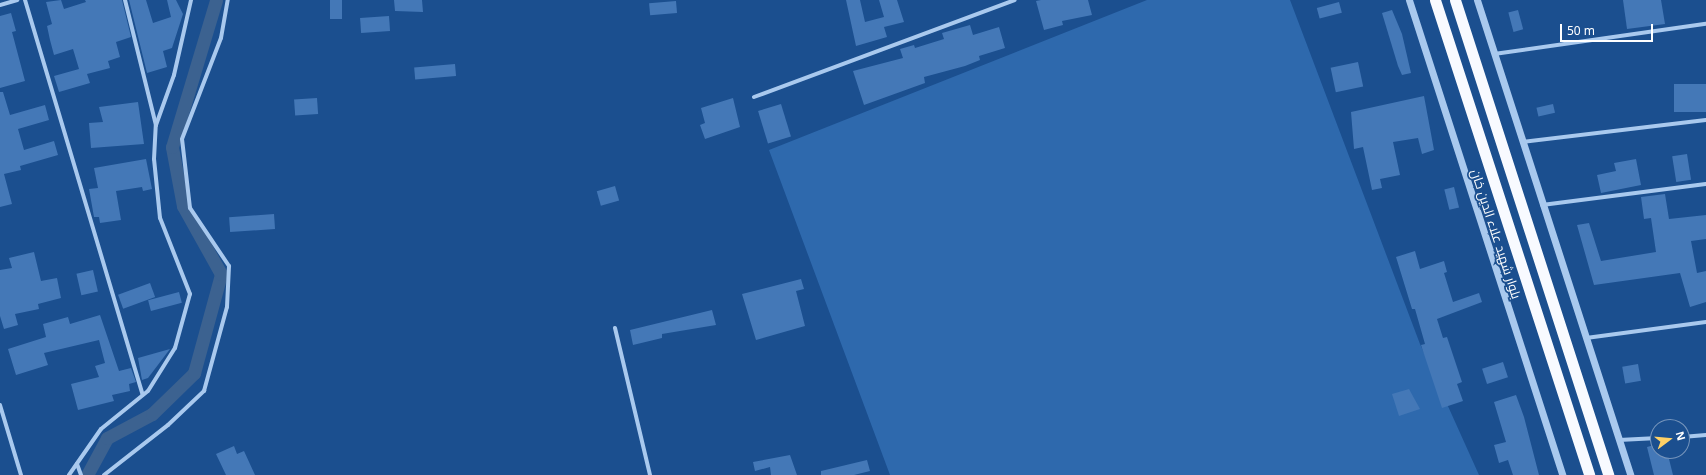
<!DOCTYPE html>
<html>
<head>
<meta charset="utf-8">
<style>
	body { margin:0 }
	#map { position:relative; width:1706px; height:475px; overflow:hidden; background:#1b4f8f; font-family:"Noto Sans",Cairo,sans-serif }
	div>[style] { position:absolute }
	.green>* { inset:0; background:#2e69ad }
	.canal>* { height:13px; margin:-6.5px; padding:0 6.5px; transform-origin:6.5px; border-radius:6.5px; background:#3c6290 }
	.building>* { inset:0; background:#4478b7; transform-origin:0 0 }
	.minor>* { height:4px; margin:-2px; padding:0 2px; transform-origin:2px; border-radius:2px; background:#a9c9ee }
	.tertiary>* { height:7px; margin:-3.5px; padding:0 3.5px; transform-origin:3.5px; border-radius:3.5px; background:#a9c9ee }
	.trunk>* { height:11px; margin:-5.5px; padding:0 5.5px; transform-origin:5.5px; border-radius:5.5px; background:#f8faff }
	span { translate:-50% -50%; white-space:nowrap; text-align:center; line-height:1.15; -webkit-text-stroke:3.5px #1b4f8f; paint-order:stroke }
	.street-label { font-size:13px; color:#fff }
	.north { position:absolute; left:1650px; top:419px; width:40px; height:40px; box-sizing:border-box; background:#1b4f8f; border:1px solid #7695bc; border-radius:50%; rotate:74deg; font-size:11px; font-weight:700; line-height:16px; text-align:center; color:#fff }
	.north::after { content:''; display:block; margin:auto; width:14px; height:18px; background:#ffd166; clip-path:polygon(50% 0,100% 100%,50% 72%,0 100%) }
	.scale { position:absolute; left:1560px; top:24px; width:93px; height:18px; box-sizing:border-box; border:2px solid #fff; border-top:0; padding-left:5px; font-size:12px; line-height:14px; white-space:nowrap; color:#fff; -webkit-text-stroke:3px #1b4f8f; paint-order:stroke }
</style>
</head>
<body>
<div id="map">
	<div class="green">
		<i style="clip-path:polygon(1147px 0,1290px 0,1420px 344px,1479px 475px,890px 475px,769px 150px)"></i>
	</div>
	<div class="canal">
		<i style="left:87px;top:475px;width:42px;rotate:-61.6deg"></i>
		<i style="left:107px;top:438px;width:51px;rotate:-28.1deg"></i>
		<i style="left:152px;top:414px;width:59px;rotate:-44.3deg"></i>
		<i style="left:194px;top:373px;width:103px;rotate:-74.7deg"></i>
		<i style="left:221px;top:274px;width:78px;rotate:-119.2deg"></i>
		<i style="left:183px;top:206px;width:60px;rotate:-100.6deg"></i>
		<i style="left:172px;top:147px;width:153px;rotate:-73.3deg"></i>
	</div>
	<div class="building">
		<i style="clip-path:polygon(61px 0,64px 9px,86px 2px,85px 0,122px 0,131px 37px,116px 42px,120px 57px,108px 61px,110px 68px,87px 74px,90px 83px,59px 92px,54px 76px,79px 69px,73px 49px,54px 55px,50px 40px,47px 26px,52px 24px,46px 2px)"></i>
		<i style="clip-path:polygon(129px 0,146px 0,153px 23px,171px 17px,167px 0,176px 0,183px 14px,172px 48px,163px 51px,167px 67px,147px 73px)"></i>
		<i style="left:330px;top:0;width:12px;height:19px"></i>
		<i style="clip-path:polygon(394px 0,422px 0,423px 12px,395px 11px)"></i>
		<i style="clip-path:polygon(846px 0,860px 0,865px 22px,884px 17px,879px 0,897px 0,904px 22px,884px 27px,887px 37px,856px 46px)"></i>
		<i style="clip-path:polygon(1041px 0,1088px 0,1092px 15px,1062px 21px,1063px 25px,1044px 30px,1036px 1px)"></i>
		<i style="clip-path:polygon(1623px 0,1661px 0,1665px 24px,1627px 29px)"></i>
		<i style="left:676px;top:1px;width:12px;height:27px;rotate:85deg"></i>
		<i style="left:1339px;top:2px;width:11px;height:23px;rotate:75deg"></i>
		<i style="clip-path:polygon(1392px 10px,1402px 34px,1411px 73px,1402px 75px,1398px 66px,1382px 13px)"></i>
		<i style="left:1518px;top:10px;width:20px;height:10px;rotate:75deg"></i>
		<i style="clip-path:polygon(11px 13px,16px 31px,12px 32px,25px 81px,0 88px,0 16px)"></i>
		<i style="left:389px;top:16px;width:15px;height:29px;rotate:86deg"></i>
		<i style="clip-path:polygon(970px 25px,973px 35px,999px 27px,1005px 48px,979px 56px,980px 60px,965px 66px,924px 77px,925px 83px,864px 105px,853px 71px,903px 58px,900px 49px,914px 45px,915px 48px,944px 39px,942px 33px)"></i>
		<i style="left:1358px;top:62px;width:25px;height:28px;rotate:78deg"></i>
		<i style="left:455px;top:64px;width:12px;height:41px;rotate:85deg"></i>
		<i style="left:1706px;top:84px;width:28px;height:32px;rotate:90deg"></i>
		<i style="clip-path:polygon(0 92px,3px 92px,10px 115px,45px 105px,49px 120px,18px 129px,24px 150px,54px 141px,58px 155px,20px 166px,21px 170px,4px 174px,12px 204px,0 207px)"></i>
		<i style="clip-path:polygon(1424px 96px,1434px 150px,1422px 154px,1418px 138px,1393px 142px,1400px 175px,1380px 179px,1382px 188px,1372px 190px,1363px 147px,1354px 149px,1351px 112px)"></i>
		<i style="left:317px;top:98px;width:16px;height:23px;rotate:86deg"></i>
		<i style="clip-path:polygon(733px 98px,740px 127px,705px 139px,700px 125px,705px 123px,701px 108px)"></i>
		<i style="clip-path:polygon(138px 102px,144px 144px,91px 148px,89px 123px,103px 122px,99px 107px)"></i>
		<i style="left:781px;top:104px;width:34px;height:24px;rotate:73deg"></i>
		<i style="left:1553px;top:104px;width:9px;height:17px;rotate:77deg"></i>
		<i style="left:1687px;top:154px;width:26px;height:15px;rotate:81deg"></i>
		<i style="clip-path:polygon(146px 159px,152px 189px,143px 191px,142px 187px,116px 191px,121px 220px,100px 223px,99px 217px,94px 217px,89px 189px,98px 188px,94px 168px)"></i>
		<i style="clip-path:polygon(1636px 159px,1641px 185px,1601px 193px,1597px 175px,1616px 171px,1614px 163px)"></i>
		<i style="left:615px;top:186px;width:15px;height:19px;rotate:74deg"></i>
		<i style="left:1454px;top:187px;width:21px;height:10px;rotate:76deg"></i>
		<i style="clip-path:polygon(1665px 194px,1669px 219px,1706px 215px,1706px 239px,1691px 241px,1697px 273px,1706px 271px,1706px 302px,1690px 307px,1680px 273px,1594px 285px,1577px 225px,1589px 223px,1601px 261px,1656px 252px,1651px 218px,1644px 219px,1641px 197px)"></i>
		<i style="left:274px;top:214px;width:15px;height:45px;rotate:86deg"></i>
		<i style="clip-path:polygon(1415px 251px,1420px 269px,1444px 261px,1447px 272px,1444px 273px,1453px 302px,1479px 293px,1482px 302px,1437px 319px,1443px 338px,1447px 337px,1462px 382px,1457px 384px,1463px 401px,1442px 408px,1421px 345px,1425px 344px,1415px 309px,1412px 309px,1396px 257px)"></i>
		<i style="clip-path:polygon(34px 252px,41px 281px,57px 278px,61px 298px,38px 304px,39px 309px,15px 314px,18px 325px,4px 329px,0 316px,0 270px,12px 268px,9px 258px)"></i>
		<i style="left:93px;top:270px;width:22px;height:17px;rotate:77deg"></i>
		<i style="clip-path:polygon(801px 279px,804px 289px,796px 291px,805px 326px,756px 340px,742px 294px)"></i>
		<i style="left:150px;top:283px;width:15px;height:34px;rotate:70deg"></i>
		<i style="left:179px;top:292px;width:11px;height:32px;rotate:75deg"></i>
		<i style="clip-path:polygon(712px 310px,716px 325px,662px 334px,662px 338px,633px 345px,630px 330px)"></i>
		<i style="clip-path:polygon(100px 315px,119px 371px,131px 368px,136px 382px,129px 384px,130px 391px,112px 395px,114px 401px,78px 410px,71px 384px,99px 377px,95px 366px,105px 363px,99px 340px,44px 353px,48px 365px,16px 375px,8px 349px,46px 337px,43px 324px,68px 317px,70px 324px)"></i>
		<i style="clip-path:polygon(170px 349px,148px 378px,142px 380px,138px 358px)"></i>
		<i style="left:1503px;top:362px;width:16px;height:22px;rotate:72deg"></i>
		<i style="left:1638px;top:364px;width:17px;height:16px;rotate:80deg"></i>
		<i style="clip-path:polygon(1409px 389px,1420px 409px,1399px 416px,1392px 394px)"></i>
		<i style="clip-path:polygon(1516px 395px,1524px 417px,1539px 475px,1513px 475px,1508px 460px,1499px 463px,1494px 445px,1506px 442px,1494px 402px)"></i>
		<i style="clip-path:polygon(1658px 444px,1658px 451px,1667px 451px,1673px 475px,1654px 475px,1647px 447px)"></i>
		<i style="clip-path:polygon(234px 446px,237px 454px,244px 451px,255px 475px,226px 475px,216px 454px)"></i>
		<i style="clip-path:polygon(790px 455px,797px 475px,771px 475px,770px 467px,755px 471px,753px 462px)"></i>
		<i style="clip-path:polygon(867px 460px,870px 471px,854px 475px,821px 475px,821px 471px)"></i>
	</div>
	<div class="minor">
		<i style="left:25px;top:0;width:412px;rotate:73.4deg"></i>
		<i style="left:125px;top:0;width:129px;rotate:76.1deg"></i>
		<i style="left:0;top:5px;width:18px;rotate:-16deg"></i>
		<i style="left:1494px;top:54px;width:214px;rotate:-8.1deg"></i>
		<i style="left:754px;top:97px;width:278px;rotate:-20.4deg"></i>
		<i style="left:1522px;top:142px;width:185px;rotate:-6.8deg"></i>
		<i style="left:1542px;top:205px;width:165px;rotate:-7.3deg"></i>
		<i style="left:615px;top:328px;width:151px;rotate:76.6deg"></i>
		<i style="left:1586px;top:338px;width:121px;rotate:-7.6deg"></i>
		<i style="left:0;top:405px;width:73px;rotate:73.3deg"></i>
		<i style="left:1682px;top:437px;width:24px;rotate:-5deg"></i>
		<i style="left:1619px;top:440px;width:39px;rotate:-3deg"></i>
		<i style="left:77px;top:464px;width:12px;rotate:70deg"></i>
		<i style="left:69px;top:475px;width:56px;rotate:-55.2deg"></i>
		<i style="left:101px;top:429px;width:60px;rotate:-39deg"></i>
		<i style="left:148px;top:391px;width:51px;rotate:-57.9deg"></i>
		<i style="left:175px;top:348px;width:56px;rotate:-74.5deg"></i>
		<i style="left:190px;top:294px;width:82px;rotate:-111.5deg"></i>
		<i style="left:160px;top:218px;width:59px;rotate:-95.8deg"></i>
		<i style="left:154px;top:159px;width:34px;rotate:-87deg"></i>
		<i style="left:156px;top:125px;width:53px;rotate:-70.2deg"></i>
		<i style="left:174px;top:75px;width:77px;rotate:-77.2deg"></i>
		<i style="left:104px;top:475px;width:81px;rotate:-38deg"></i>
		<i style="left:168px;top:425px;width:50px;rotate:-43.4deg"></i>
		<i style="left:204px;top:391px;width:87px;rotate:-74.7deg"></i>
		<i style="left:227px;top:307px;width:41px;rotate:-87.2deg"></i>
		<i style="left:229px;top:266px;width:70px;rotate:-123.9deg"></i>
		<i style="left:190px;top:208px;width:69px;rotate:-96.6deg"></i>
		<i style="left:182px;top:139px;width:108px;rotate:-68.9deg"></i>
		<i style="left:221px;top:38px;width:39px;rotate:-80deg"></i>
	</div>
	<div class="tertiary">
		<i style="left:1409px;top:0;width:499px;rotate:72.1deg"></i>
		<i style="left:1477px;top:0;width:499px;rotate:72.1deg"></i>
	</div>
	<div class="trunk">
		<i style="left:1435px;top:0;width:499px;rotate:72deg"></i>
		<i style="left:1455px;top:0;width:499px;rotate:72.1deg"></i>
	</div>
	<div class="street-label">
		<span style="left:1496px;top:234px;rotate:72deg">بلوار شهید علاء الدین خان</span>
	</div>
	<div class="north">N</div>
	<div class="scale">50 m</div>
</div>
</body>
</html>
